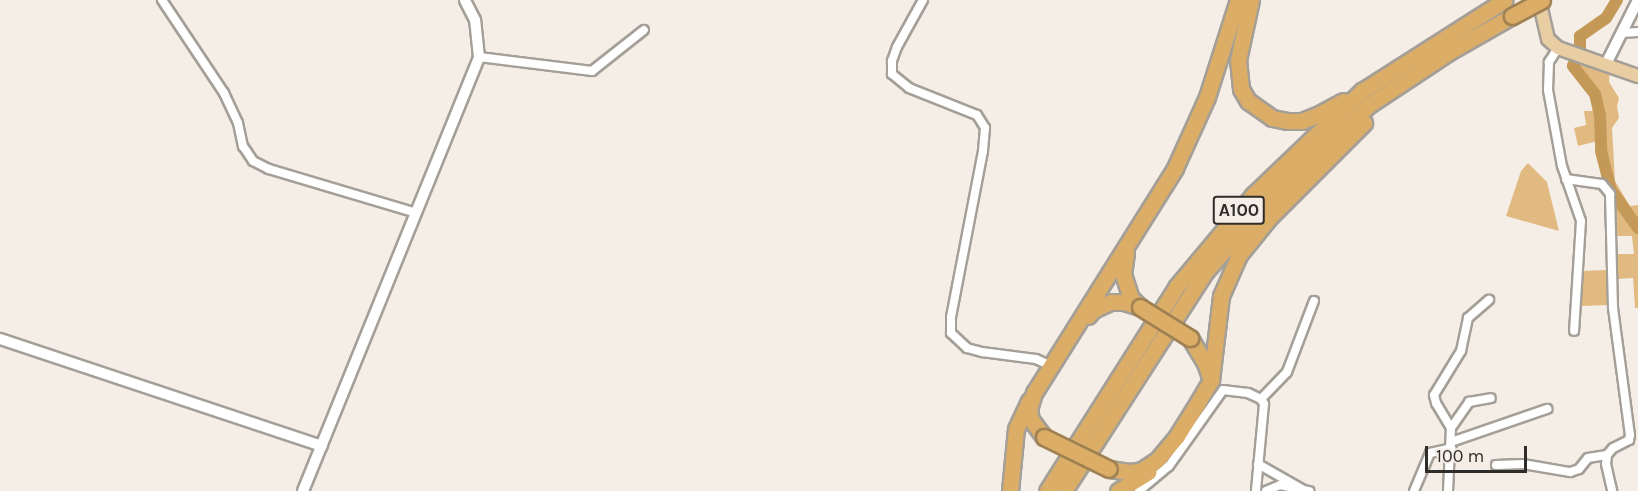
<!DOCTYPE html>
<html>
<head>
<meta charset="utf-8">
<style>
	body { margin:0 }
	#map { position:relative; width:1638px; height:491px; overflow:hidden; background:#f4eee6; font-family:Karla,sans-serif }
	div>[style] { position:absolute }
	.green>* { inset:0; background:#e1ba82; transform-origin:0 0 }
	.river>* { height:12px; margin:-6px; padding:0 6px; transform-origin:6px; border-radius:6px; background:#c49957 }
	.roads { filter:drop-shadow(2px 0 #a49f97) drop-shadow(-2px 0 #a49f97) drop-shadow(0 2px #a49f97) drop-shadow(0 -2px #a49f97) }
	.street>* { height:8px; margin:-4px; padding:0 4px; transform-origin:4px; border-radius:4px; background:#fff }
	.secondary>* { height:10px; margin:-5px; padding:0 5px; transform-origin:5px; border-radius:5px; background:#fff }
	.primary>* { height:12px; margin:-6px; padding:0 6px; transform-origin:6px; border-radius:6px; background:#e9cea4 }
	.highway>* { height:15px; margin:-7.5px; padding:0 7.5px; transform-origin:7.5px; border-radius:7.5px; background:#dbad67 }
	.bridges { filter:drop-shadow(2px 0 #9f8052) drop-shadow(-2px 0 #9f8052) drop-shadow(0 2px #9f8052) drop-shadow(0 -2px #9f8052) }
	.highway-bridge>* { height:15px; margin:-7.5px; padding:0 7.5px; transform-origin:7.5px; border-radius:7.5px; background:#dbad67 }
	span { translate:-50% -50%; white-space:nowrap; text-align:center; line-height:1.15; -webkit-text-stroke:6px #f4eee6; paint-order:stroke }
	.shield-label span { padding:2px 4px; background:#f4eee6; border:2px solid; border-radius:4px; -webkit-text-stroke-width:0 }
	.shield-label { font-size:18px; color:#2f2d2a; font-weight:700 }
	.scale { position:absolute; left:1425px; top:446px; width:102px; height:27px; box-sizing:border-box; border:3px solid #2f2d2a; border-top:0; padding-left:8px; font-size:18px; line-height:21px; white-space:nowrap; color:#2f2d2a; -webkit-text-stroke:4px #f4eee6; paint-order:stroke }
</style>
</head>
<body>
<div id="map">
	<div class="green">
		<i style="clip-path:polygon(1577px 61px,1610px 69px,1609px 82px,1619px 98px,1617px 106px,1619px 118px,1612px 128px,1615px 181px,1630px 206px,1638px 205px,1638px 228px,1611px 190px,1604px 149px,1602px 112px,1594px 86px,1582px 75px)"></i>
		<i style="clip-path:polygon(1584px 111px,1595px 111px,1598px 141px,1578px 146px,1574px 128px,1586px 125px)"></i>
		<i style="clip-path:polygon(1528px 163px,1547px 182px,1559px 231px,1506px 216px,1521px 171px)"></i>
		<i style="clip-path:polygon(1613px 197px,1638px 232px,1638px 308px,1635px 308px,1633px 278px,1617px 279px,1616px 254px,1634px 254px,1632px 236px,1615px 236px)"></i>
		<i style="left:1607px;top:270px;width:35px;height:27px;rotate:88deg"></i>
	</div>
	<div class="river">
		<i style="left:1617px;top:0;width:21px;rotate:121deg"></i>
		<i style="left:1606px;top:18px;width:32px;rotate:145deg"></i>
		<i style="left:1580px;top:36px;width:14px;rotate:90deg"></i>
		<i style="left:1580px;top:50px;width:17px;rotate:114deg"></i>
		<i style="left:1573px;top:66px;width:36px;rotate:52deg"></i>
		<i style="left:1595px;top:94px;width:22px;rotate:77deg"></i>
		<i style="left:1600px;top:115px;width:36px;rotate:88deg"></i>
		<i style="left:1601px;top:151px;width:40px;rotate:75.6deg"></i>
		<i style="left:1611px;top:190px;width:47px;rotate:54.6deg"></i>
	</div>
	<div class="roads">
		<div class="street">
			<i style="left:162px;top:0;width:112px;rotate:56.3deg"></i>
			<i style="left:224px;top:93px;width:33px;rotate:65deg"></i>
			<i style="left:238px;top:123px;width:24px;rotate:78deg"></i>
			<i style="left:243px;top:146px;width:18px;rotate:56deg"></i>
			<i style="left:253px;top:161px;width:18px;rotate:27deg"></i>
			<i style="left:269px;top:169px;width:154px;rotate:16.6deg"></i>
			<i style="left:923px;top:0;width:54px;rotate:119deg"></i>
			<i style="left:897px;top:47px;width:15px;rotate:110deg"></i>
			<i style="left:892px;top:61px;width:13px;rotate:90deg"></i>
			<i style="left:892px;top:74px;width:22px;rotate:39deg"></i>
			<i style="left:909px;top:88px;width:73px;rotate:21.7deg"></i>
			<i style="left:977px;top:115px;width:15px;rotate:58deg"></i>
			<i style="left:985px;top:128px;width:23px;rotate:95deg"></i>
			<i style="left:983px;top:151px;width:169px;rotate:100.9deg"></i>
			<i style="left:951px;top:317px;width:16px;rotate:90deg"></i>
			<i style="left:951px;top:333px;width:22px;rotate:43deg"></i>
			<i style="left:967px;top:348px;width:16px;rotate:15deg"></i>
			<i style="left:982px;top:352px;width:54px;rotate:7.4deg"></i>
			<i style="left:1036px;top:359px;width:17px;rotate:25deg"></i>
			<i style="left:1621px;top:33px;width:17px;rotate:-3deg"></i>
			<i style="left:1558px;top:48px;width:17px;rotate:123deg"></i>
			<i style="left:1549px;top:62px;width:28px;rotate:92deg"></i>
			<i style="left:1548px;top:90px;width:77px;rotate:79.6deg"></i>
			<i style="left:1562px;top:166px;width:58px;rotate:70.9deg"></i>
			<i style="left:1581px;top:221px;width:110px;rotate:93.6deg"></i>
			<i style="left:479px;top:57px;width:114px;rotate:7.1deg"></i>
			<i style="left:592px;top:71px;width:66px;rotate:-38.3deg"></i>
			<i style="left:1566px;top:179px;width:36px;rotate:8deg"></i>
			<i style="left:1602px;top:184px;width:13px;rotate:51deg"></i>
			<i style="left:1610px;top:194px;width:114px;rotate:88.5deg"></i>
			<i style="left:1613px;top:308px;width:128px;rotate:82.4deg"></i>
			<i style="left:1630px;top:435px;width:5px;rotate:101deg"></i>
			<i style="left:1629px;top:440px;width:18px;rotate:153deg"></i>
			<i style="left:1613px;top:448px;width:9px;rotate:131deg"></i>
			<i style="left:1607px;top:455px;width:9px;rotate:96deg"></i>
			<i style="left:1606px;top:464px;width:28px;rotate:77deg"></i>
			<i style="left:1261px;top:399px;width:37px;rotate:-46deg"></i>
			<i style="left:1287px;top:372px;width:76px;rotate:-69.2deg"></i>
			<i style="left:1451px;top:428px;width:32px;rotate:-55deg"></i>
			<i style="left:1469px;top:402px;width:22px;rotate:-10deg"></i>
			<i style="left:1451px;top:442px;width:102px;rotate:-19deg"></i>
			<i style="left:1258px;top:464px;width:51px;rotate:29.6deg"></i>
			<i style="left:1496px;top:465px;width:27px;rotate:-2deg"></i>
			<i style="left:1523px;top:464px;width:48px;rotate:9.7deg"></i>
			<i style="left:1570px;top:472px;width:9px;rotate:-18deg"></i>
			<i style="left:1579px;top:469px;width:14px;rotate:-51deg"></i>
			<i style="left:1588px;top:458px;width:19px;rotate:-9deg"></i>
			<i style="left:1139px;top:491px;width:39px;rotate:-40deg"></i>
			<i style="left:1169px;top:466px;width:93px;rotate:-54.6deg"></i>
			<i style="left:1223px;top:390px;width:25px;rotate:7deg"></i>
			<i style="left:1248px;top:393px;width:14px;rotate:25deg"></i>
			<i style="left:1261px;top:399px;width:6px;rotate:59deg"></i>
			<i style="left:1264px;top:404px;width:87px;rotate:95.3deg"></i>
			<i style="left:1266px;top:491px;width:15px;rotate:-23deg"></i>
			<i style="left:1280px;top:485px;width:30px;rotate:12deg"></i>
			<i style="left:1414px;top:491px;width:41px;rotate:-67.2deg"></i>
			<i style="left:1430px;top:453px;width:22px;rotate:-13deg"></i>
			<i style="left:1448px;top:491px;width:63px;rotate:-87.3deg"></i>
			<i style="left:1451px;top:428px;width:29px;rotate:-121deg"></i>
			<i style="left:1436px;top:403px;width:8px;rotate:-104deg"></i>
			<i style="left:1434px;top:395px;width:52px;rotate:-58.5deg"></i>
			<i style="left:1461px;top:351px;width:34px;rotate:-78deg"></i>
			<i style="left:1468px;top:318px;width:28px;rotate:-41deg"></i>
		</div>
		<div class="secondary">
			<i style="left:1606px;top:64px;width:72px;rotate:-63.4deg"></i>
			<i style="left:0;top:339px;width:339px;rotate:18.4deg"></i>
			<i style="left:303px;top:491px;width:468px;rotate:-67.9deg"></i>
			<i style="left:479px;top:57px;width:37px;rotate:-96deg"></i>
			<i style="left:475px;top:20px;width:22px;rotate:-117deg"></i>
		</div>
		<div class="primary">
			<i style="left:1539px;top:0;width:40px;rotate:77deg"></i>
			<i style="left:1548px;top:39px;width:13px;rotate:42deg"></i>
			<i style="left:1558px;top:48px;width:85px;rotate:19.3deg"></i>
		</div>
		<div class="highway">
			<i style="left:1251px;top:0;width:61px;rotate:102.2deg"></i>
			<i style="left:1238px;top:60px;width:29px;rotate:84deg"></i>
			<i style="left:1241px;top:89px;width:14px;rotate:60deg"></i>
			<i style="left:1248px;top:101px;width:29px;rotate:35deg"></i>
			<i style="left:1272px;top:118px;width:15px;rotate:11deg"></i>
			<i style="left:1287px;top:121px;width:15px"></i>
			<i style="left:1302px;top:121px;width:16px;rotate:-22deg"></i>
			<i style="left:1317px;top:115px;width:30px;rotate:-28deg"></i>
			<i style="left:1126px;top:253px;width:21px;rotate:98deg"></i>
			<i style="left:1123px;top:274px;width:25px;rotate:72deg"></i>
			<i style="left:1131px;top:298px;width:13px;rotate:45deg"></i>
			<i style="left:1088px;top:316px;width:8px;rotate:-50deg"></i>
			<i style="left:1093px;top:310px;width:19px;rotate:-25deg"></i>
			<i style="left:1110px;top:302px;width:14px"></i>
			<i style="left:1124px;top:302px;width:17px;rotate:17deg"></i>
			<i style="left:1211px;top:380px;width:85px;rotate:-83.2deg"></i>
			<i style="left:1221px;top:296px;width:45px;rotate:-66.3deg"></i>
			<i style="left:1239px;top:255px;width:46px;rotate:-51.1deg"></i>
			<i style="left:1268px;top:219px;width:136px;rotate:-45deg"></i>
			<i style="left:1044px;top:437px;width:21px;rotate:-127deg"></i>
			<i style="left:1031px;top:420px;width:11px;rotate:-100deg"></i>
			<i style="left:1029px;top:409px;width:17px;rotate:-73deg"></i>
			<i style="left:1034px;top:393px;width:266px;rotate:-57.9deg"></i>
			<i style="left:1175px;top:168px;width:78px;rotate:-65.7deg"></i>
			<i style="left:1207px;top:97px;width:102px;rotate:-72.3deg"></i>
			<i style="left:1109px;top:469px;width:22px;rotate:8deg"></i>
			<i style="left:1131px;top:472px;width:11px;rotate:-10deg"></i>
			<i style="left:1142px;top:470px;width:18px;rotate:-34deg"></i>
			<i style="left:1157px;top:460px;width:31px;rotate:-50deg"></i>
			<i style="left:1177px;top:436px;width:40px;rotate:-58deg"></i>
			<i style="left:1198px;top:402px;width:26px;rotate:-59deg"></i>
			<i style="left:1211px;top:380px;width:18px;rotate:-109deg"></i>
			<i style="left:1205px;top:363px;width:29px;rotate:-121deg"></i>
			<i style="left:1010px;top:491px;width:62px;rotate:-84.5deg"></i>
			<i style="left:1016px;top:429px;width:31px;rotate:-65deg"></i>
			<i style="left:1047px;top:491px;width:243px;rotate:-57.6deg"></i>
			<i style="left:1177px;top:286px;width:119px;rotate:-50.1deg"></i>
			<i style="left:1253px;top:195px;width:151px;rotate:-43.7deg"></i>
			<i style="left:1362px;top:91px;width:169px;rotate:-32.5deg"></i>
			<i style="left:1064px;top:491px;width:262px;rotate:-57.2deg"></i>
			<i style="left:1206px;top:271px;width:115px;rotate:-48.5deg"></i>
			<i style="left:1282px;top:185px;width:118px;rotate:-42.6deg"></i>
			<i style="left:1369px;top:105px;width:96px;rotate:-33.5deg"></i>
			<i style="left:1449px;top:52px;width:73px;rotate:-29.7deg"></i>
			<i style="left:1118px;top:491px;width:36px;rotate:-32deg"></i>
		</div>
	</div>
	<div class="bridges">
		<div class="highway-bridge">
			<i style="left:1512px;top:16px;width:34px;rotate:-28deg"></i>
			<i style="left:1140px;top:307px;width:59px;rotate:31.8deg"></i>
			<i style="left:1044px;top:437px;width:72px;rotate:26.2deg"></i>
		</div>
	</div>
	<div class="shield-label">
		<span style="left:1239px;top:210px">A100</span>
	</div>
	<div class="scale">100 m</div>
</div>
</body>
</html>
